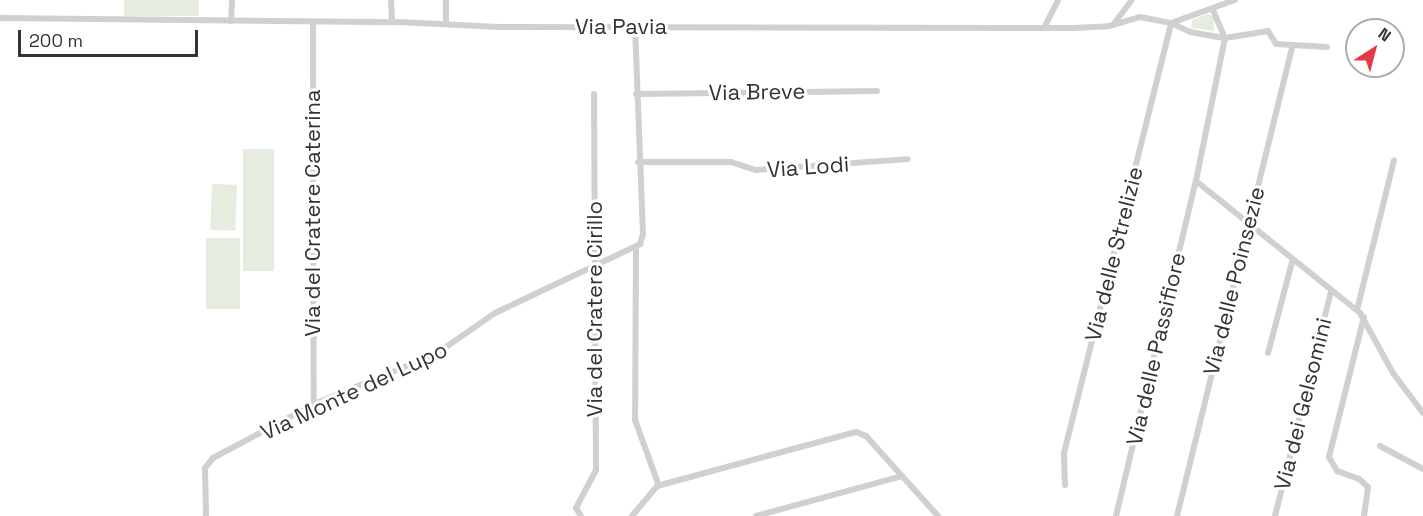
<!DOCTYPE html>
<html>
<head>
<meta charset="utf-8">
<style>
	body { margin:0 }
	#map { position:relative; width:1423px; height:516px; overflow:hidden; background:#fff; font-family:"Space Grotesk",sans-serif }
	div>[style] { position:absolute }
	.green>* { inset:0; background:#e6ecdf; transform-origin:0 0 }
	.minor>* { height:6px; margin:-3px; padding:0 3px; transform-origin:3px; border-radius:3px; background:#d0d0d0 }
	span { translate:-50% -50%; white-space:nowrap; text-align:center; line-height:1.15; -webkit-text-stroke:6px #fff; paint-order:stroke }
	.street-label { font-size:22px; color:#333 }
	.north { position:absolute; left:1345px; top:18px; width:60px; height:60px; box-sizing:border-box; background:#fff; border:2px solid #adadad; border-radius:50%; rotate:36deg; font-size:16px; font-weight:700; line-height:24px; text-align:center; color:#333 }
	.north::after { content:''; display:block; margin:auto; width:21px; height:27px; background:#e63946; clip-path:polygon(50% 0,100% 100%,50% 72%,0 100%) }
	.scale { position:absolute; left:18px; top:30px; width:180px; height:27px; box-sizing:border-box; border:3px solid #333; border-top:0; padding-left:8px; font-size:18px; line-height:21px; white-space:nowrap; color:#333; -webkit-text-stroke:4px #fff; paint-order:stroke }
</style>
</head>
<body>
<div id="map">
	<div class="green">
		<i style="left:124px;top:0;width:75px;height:16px"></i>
		<i style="clip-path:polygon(1208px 14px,1214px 17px,1214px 31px,1191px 28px,1192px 20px)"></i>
		<i style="left:243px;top:149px;width:31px;height:122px"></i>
		<i style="left:212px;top:184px;width:25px;height:46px;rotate:2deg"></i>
		<i style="left:206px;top:238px;width:34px;height:71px"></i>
	</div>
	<div class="minor">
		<i style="left:391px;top:0;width:22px;rotate:87deg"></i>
		<i style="left:446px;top:0;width:23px;rotate:90deg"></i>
		<i style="left:1213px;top:10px;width:30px;rotate:67deg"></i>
		<i style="left:0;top:18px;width:397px;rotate:0.6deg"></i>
		<i style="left:397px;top:22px;width:102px;rotate:2.8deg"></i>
		<i style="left:499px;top:27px;width:575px;rotate:0.1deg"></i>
		<i style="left:1074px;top:28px;width:35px;rotate:-3deg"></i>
		<i style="left:1109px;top:26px;width:32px;rotate:-16deg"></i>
		<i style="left:1140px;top:17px;width:32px;rotate:11deg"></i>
		<i style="left:1171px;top:23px;width:68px;rotate:-19.8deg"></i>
		<i style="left:231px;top:21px;width:21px;rotate:-87deg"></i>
		<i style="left:313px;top:22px;width:382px;rotate:89.9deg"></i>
		<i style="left:1171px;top:23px;width:21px;rotate:25deg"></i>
		<i style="left:1190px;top:32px;width:36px;rotate:10deg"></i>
		<i style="left:1225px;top:38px;width:44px;rotate:-9.2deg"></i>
		<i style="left:1268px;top:31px;width:15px;rotate:58deg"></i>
		<i style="left:1276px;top:44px;width:51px;rotate:3.4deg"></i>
		<i style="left:1113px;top:25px;width:31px;rotate:-53deg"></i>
		<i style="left:1045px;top:26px;width:29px;rotate:-63deg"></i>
		<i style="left:1225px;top:38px;width:146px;rotate:101.5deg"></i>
		<i style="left:1196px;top:181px;width:211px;rotate:38.8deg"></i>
		<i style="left:1360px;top:313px;width:68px;rotate:61.2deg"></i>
		<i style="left:1393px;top:373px;width:50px;rotate:53.1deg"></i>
		<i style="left:636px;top:94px;width:241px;rotate:-0.7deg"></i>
		<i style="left:638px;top:162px;width:93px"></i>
		<i style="left:731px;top:162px;width:26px;rotate:18deg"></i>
		<i style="left:756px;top:170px;width:152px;rotate:-4.1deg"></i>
		<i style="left:636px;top:247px;width:173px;rotate:90.3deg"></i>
		<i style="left:635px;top:420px;width:70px;rotate:70deg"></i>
		<i style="left:1357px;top:310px;width:154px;rotate:-76.1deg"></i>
		<i style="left:1268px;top:353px;width:94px;rotate:-75.2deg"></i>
		<i style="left:1380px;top:446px;width:49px;rotate:28.1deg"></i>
		<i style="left:1065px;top:485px;width:32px;rotate:-92deg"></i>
		<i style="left:1064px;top:453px;width:443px;rotate:-76deg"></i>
		<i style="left:206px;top:516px;width:48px;rotate:-91.2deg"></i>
		<i style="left:205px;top:468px;width:13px;rotate:-51deg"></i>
		<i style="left:213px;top:458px;width:115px;rotate:-28.1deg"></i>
		<i style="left:314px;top:404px;width:132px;rotate:-22.3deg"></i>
		<i style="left:436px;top:354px;width:72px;rotate:-34.8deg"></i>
		<i style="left:495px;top:313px;width:161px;rotate:-25.4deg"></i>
		<i style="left:640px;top:244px;width:10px;rotate:-73deg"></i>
		<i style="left:643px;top:234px;width:207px;rotate:-92.2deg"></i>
		<i style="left:581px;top:516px;width:9px;rotate:-122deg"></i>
		<i style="left:576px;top:508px;width:43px;rotate:-62.2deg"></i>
		<i style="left:596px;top:470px;width:376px;rotate:-90.3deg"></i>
		<i style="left:632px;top:516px;width:39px;rotate:-50deg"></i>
		<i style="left:657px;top:486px;width:206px;rotate:-15.2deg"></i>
		<i style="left:856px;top:432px;width:11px;rotate:22deg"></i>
		<i style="left:866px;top:436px;width:108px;rotate:48deg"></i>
		<i style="left:756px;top:516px;width:151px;rotate:-15.3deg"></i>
		<i style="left:1116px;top:516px;width:344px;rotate:-76.6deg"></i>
		<i style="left:1177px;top:516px;width:485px;rotate:-76.2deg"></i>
		<i style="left:1275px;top:516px;width:232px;rotate:-76deg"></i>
		<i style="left:1364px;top:516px;width:29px;rotate:-82deg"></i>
		<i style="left:1368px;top:487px;width:12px;rotate:-138deg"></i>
		<i style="left:1359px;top:479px;width:23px;rotate:-160deg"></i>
		<i style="left:1337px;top:471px;width:16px;rotate:-120deg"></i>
		<i style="left:1329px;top:457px;width:144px;rotate:-76deg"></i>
	</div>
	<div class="street-label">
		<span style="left:621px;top:27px">Via Pavia</span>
		<span style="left:757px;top:92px;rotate:-1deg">Via Breve</span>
		<span style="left:808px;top:167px;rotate:-4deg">Via Lodi</span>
		<span style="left:313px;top:213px;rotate:-90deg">Via del Cratere Caterina</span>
		<span style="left:1114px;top:254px;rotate:-76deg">Via delle Strelizie</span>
		<span style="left:1234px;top:281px;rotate:-76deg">Via delle Poinsezie</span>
		<span style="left:595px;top:309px;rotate:-90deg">Via del Cratere Cirillo</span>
		<span style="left:1156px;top:349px;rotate:-77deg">Via delle Passifiore</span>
		<span style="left:354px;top:391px;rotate:-25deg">Via Monte del Lupo</span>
		<span style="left:1303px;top:404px;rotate:-76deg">Via dei Gelsomini</span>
	</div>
	<div class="north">N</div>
	<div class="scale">200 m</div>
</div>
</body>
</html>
